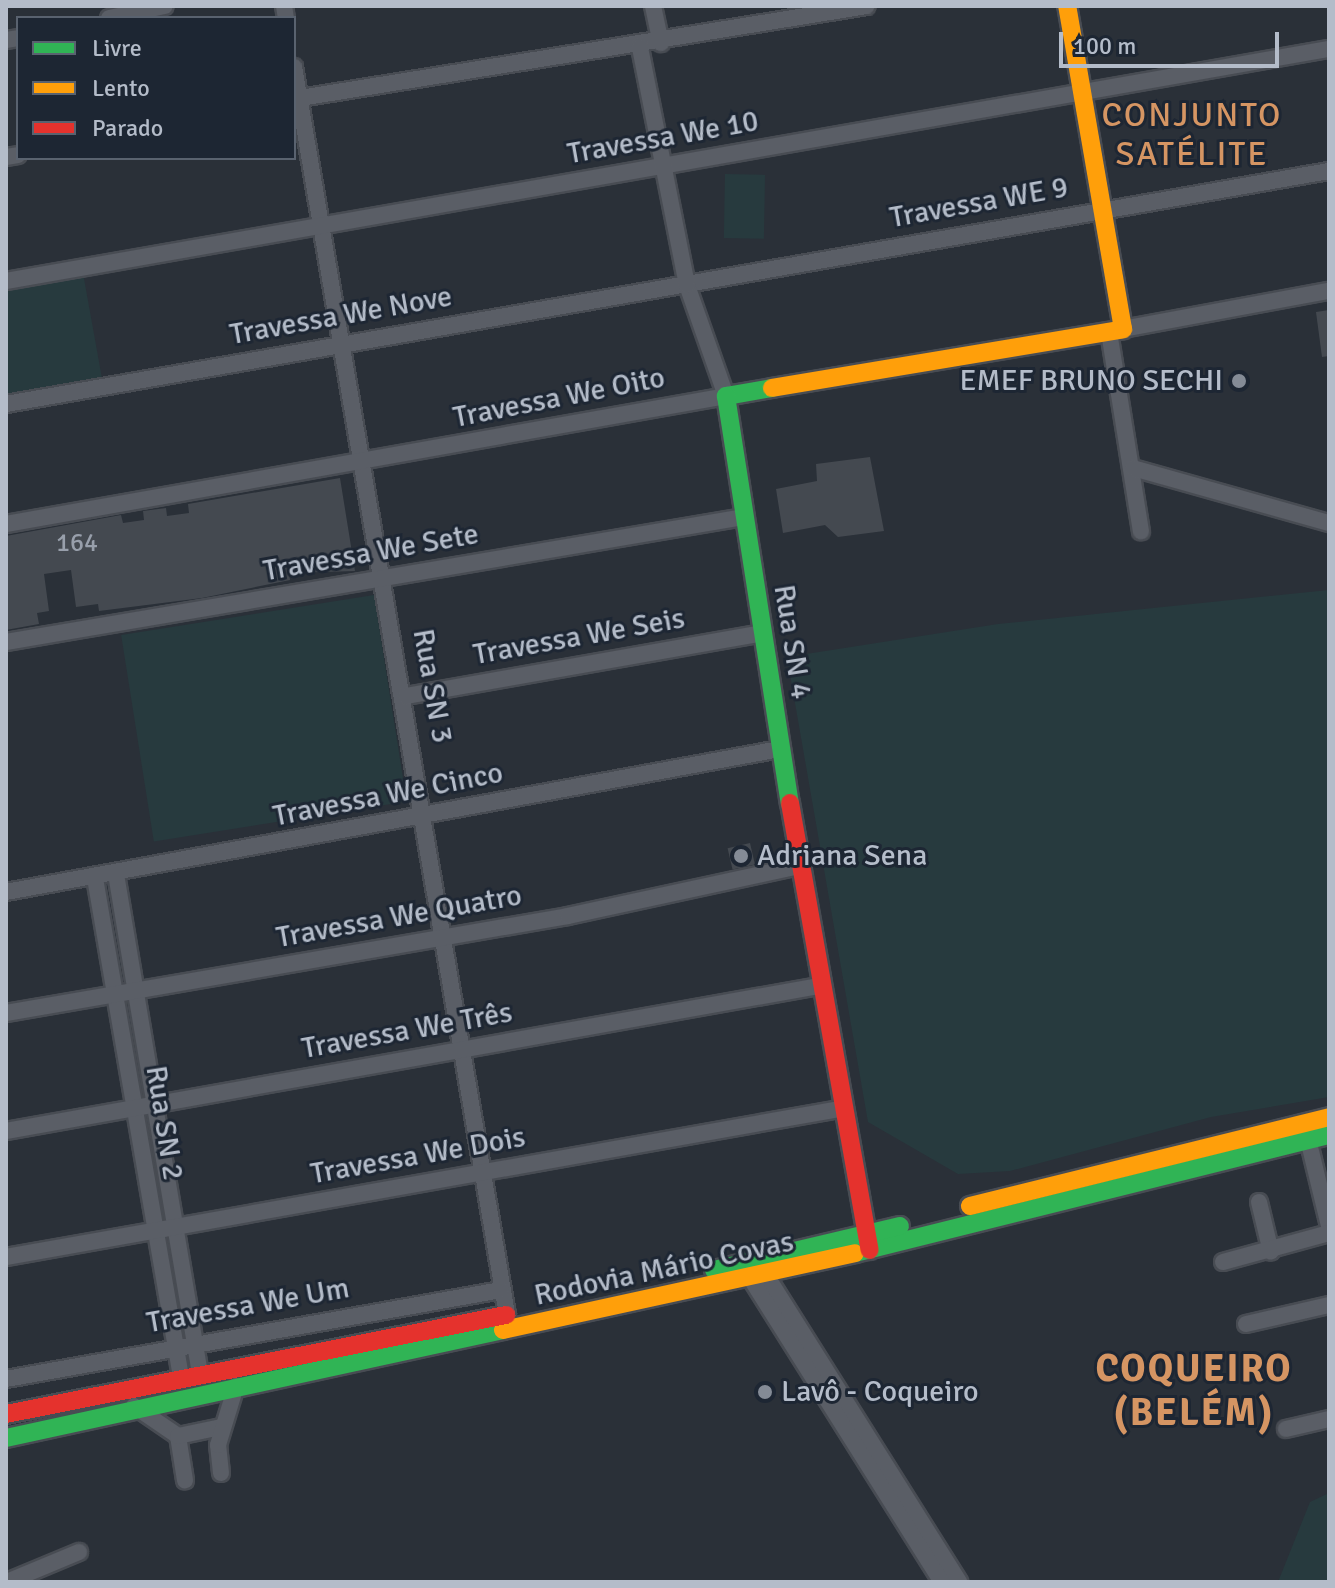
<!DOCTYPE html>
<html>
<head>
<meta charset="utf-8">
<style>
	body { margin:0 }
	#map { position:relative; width:1335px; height:1588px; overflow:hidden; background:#2a3038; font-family:Signika,sans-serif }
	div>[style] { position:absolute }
	.green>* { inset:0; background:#273a3e; transform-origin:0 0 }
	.building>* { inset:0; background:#444950; transform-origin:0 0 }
	.roads { filter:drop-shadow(2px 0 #484c53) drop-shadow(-2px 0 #484c53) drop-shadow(0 2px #484c53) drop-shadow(0 -2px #484c53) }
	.street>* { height:16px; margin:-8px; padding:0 8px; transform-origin:8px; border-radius:8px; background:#5a5e66 }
	.fast>* { height:18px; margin:-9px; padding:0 9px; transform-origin:9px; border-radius:9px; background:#30b455 }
	.slow>* { height:18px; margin:-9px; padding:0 9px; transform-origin:9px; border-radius:9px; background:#ff9f0a }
	.jam>* { height:18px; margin:-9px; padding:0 9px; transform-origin:9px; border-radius:9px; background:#e5322d }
	.dots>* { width:22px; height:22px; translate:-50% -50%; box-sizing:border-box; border:4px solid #1d2633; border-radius:50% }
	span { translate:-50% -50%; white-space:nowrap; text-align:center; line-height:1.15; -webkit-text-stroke:6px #1d2633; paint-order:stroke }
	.number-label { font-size:26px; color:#989fab }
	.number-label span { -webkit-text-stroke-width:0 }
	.street-label { font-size:30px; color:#b4bcc9 }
	.poi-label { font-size:30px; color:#b4bcc9 }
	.right { translate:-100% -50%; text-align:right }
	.left { translate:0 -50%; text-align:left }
	.quarter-label { font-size:34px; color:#d59563; letter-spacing:2px }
	.district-label { font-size:38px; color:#d59563; font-weight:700; letter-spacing:2px }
	.frame { position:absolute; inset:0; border:8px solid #b4bcc9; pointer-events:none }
	.legend { position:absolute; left:16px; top:16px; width:280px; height:144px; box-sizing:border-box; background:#1d2633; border:2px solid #59626f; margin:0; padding:10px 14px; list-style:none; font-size:24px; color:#b4bcc9 }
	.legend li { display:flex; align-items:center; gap:16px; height:40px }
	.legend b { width:40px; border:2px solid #59626f }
	.scale { position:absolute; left:1059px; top:32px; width:220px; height:36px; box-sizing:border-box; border:4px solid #b4bcc9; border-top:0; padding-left:10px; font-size:24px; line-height:28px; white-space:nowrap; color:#b4bcc9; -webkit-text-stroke:6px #1d2633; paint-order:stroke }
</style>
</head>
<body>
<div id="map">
	<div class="green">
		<i style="left:725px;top:174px;width:40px;height:64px;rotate:1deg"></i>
		<i style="clip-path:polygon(83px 273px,103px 384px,6px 401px,6px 286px)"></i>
		<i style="clip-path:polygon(1329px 590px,1329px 1097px,1211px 1117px,1010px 1171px,958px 1174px,868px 1122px,787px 657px,998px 624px)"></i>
		<i style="left:374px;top:595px;width:209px;height:256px;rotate:81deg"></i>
		<i style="clip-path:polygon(1329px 1493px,1329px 1582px,1278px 1582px,1310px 1502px)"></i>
	</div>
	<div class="building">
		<i style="clip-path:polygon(1329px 310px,1329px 356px,1322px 357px,1316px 312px)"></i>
		<i style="clip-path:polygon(870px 457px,884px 531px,838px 537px,825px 525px,783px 533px,776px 489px,817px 481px,816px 464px)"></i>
		<i style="clip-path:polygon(340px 478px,355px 571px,289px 573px,290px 580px,202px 598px,99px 611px,98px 604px,76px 607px,71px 570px,44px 574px,49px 611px,37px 613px,39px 624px,6px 630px,6px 536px,121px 515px,123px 523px,144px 520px,143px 511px,166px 508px,167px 516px,189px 513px,188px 504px)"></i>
		<i style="left:750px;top:843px;width:22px;height:23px;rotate:77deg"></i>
	</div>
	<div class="roads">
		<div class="street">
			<i style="left:284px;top:6px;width:12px;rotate:81deg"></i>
			<i style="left:653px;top:6px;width:38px;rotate:78deg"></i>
			<i style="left:109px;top:18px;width:57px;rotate:-12.1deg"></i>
			<i style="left:6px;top:40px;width:12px;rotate:-9deg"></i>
			<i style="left:294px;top:67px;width:1266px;rotate:80.31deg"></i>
			<i style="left:294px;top:99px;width:580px;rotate:-9.22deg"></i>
			<i style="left:6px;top:157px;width:12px;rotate:-9deg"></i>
			<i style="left:6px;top:281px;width:1343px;rotate:-9.95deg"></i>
			<i style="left:1123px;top:329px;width:209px;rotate:-10.5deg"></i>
			<i style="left:1109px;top:332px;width:202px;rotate:80.9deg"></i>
			<i style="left:6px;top:404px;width:1343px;rotate:-9.99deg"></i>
			<i style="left:1133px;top:468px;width:204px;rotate:15.7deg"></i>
			<i style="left:6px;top:524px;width:731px;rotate:-10.08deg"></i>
			<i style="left:726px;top:396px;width:118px;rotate:-109.4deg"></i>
			<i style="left:687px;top:285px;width:243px;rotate:-101.2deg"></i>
			<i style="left:6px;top:642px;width:749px;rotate:-9.61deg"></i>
			<i style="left:406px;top:696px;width:362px;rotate:-10deg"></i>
			<i style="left:116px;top:874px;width:507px;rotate:80.46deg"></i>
			<i style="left:95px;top:878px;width:506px;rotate:80.22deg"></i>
			<i style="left:6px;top:892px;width:787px;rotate:-10.47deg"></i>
			<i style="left:6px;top:1013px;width:570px;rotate:-9.79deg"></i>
			<i style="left:568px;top:916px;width:236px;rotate:-12.2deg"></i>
			<i style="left:6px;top:1131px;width:825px;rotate:-10.12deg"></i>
			<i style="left:1308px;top:1139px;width:89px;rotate:76.4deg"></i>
			<i style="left:1259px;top:1202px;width:51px;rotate:76.5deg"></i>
			<i style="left:6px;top:1257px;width:846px;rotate:-10.07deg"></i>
			<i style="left:1223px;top:1262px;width:110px;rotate:-15.3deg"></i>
			<i style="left:766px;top:1275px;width:363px;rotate:57.8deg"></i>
			<i style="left:751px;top:1279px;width:358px;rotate:57.8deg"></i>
			<i style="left:1246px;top:1324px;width:85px;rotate:-12.9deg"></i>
			<i style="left:6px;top:1379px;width:503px;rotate:-10.19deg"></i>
			<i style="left:134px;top:1406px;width:53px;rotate:34.3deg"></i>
			<i style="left:178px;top:1436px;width:45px;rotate:81deg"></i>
			<i style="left:1286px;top:1429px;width:44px;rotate:-13.1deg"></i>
			<i style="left:178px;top:1436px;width:44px;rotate:-11.8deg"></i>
			<i style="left:221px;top:1473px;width:28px;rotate:-96deg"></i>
			<i style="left:218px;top:1445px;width:62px;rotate:-73deg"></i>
			<i style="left:7px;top:1582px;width:78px;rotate:-22.6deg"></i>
		</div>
		<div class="fast">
			<i style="left:772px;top:388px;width:47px;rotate:170.1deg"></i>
			<i style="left:726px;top:396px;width:412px;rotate:81.1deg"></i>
			<i style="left:855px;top:1253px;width:488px;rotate:-14deg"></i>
			<i style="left:714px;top:1270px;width:191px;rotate:-13.3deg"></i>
			<i style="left:6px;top:1438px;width:509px;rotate:-12.26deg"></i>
		</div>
		<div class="slow">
			<i style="left:772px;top:388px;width:356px;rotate:-9.5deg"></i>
			<i style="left:1123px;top:329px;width:328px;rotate:-99.8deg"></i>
			<i style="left:970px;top:1206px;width:370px;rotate:-13.9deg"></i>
			<i style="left:503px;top:1330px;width:360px;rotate:-12.3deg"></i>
		</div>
		<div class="jam">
			<i style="left:790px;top:803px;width:454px;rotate:79.9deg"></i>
			<i style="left:6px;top:1414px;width:510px;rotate:-11.2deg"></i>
		</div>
	</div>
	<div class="dots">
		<i style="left:1239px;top:381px;background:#848b96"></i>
		<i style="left:741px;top:856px;background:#848b96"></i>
		<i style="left:765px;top:1392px;background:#848b96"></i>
	</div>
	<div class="number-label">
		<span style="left:77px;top:544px">164</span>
	</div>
	<div class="street-label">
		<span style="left:663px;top:138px;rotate:-10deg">Travessa We 10</span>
		<span style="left:979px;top:203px;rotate:-10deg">Travessa WE 9</span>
		<span style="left:341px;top:316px;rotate:-10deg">Travessa We Nove</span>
		<span style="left:559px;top:398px;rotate:-11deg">Travessa We Oito</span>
		<span style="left:371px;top:553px;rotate:-10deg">Travessa We Sete</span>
		<span style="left:579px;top:637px;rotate:-10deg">Travessa We Seis</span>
		<span style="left:792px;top:642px;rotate:81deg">Rua SN 4</span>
		<span style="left:432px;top:686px;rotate:80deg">Rua SN 3</span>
		<span style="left:388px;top:795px;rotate:-11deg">Travessa We Cinco</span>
		<span style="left:399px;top:917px;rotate:-10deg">Travessa We Quatro</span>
		<span style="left:407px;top:1031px;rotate:-10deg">Travessa We Três</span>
		<span style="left:164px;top:1123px;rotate:81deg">Rua SN 2</span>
		<span style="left:418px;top:1156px;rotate:-10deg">Travessa We Dois</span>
		<span style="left:664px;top:1269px;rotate:-12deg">Rodovia Mário Covas</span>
		<span style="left:248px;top:1306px;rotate:-10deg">Travessa We Um</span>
	</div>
	<div class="poi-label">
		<span class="right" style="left:1223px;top:381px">EMEF BRUNO SECHI</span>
		<span class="left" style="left:757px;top:856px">Adriana Sena</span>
		<span class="left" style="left:781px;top:1392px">Lavô - Coqueiro</span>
	</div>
	<div class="quarter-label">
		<span style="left:1192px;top:135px">CONJUNTO<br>SATÉLITE</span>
	</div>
	<div class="district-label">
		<span style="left:1194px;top:1391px">COQUEIRO<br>(BELÉM)</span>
	</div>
	<div class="frame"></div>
	<ul class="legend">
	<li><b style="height:10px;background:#30b455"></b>Livre</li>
	<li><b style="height:10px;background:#ff9f0a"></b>Lento</li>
	<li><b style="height:10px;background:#e5322d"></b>Parado</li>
	</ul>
	<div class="scale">100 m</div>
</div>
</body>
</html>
